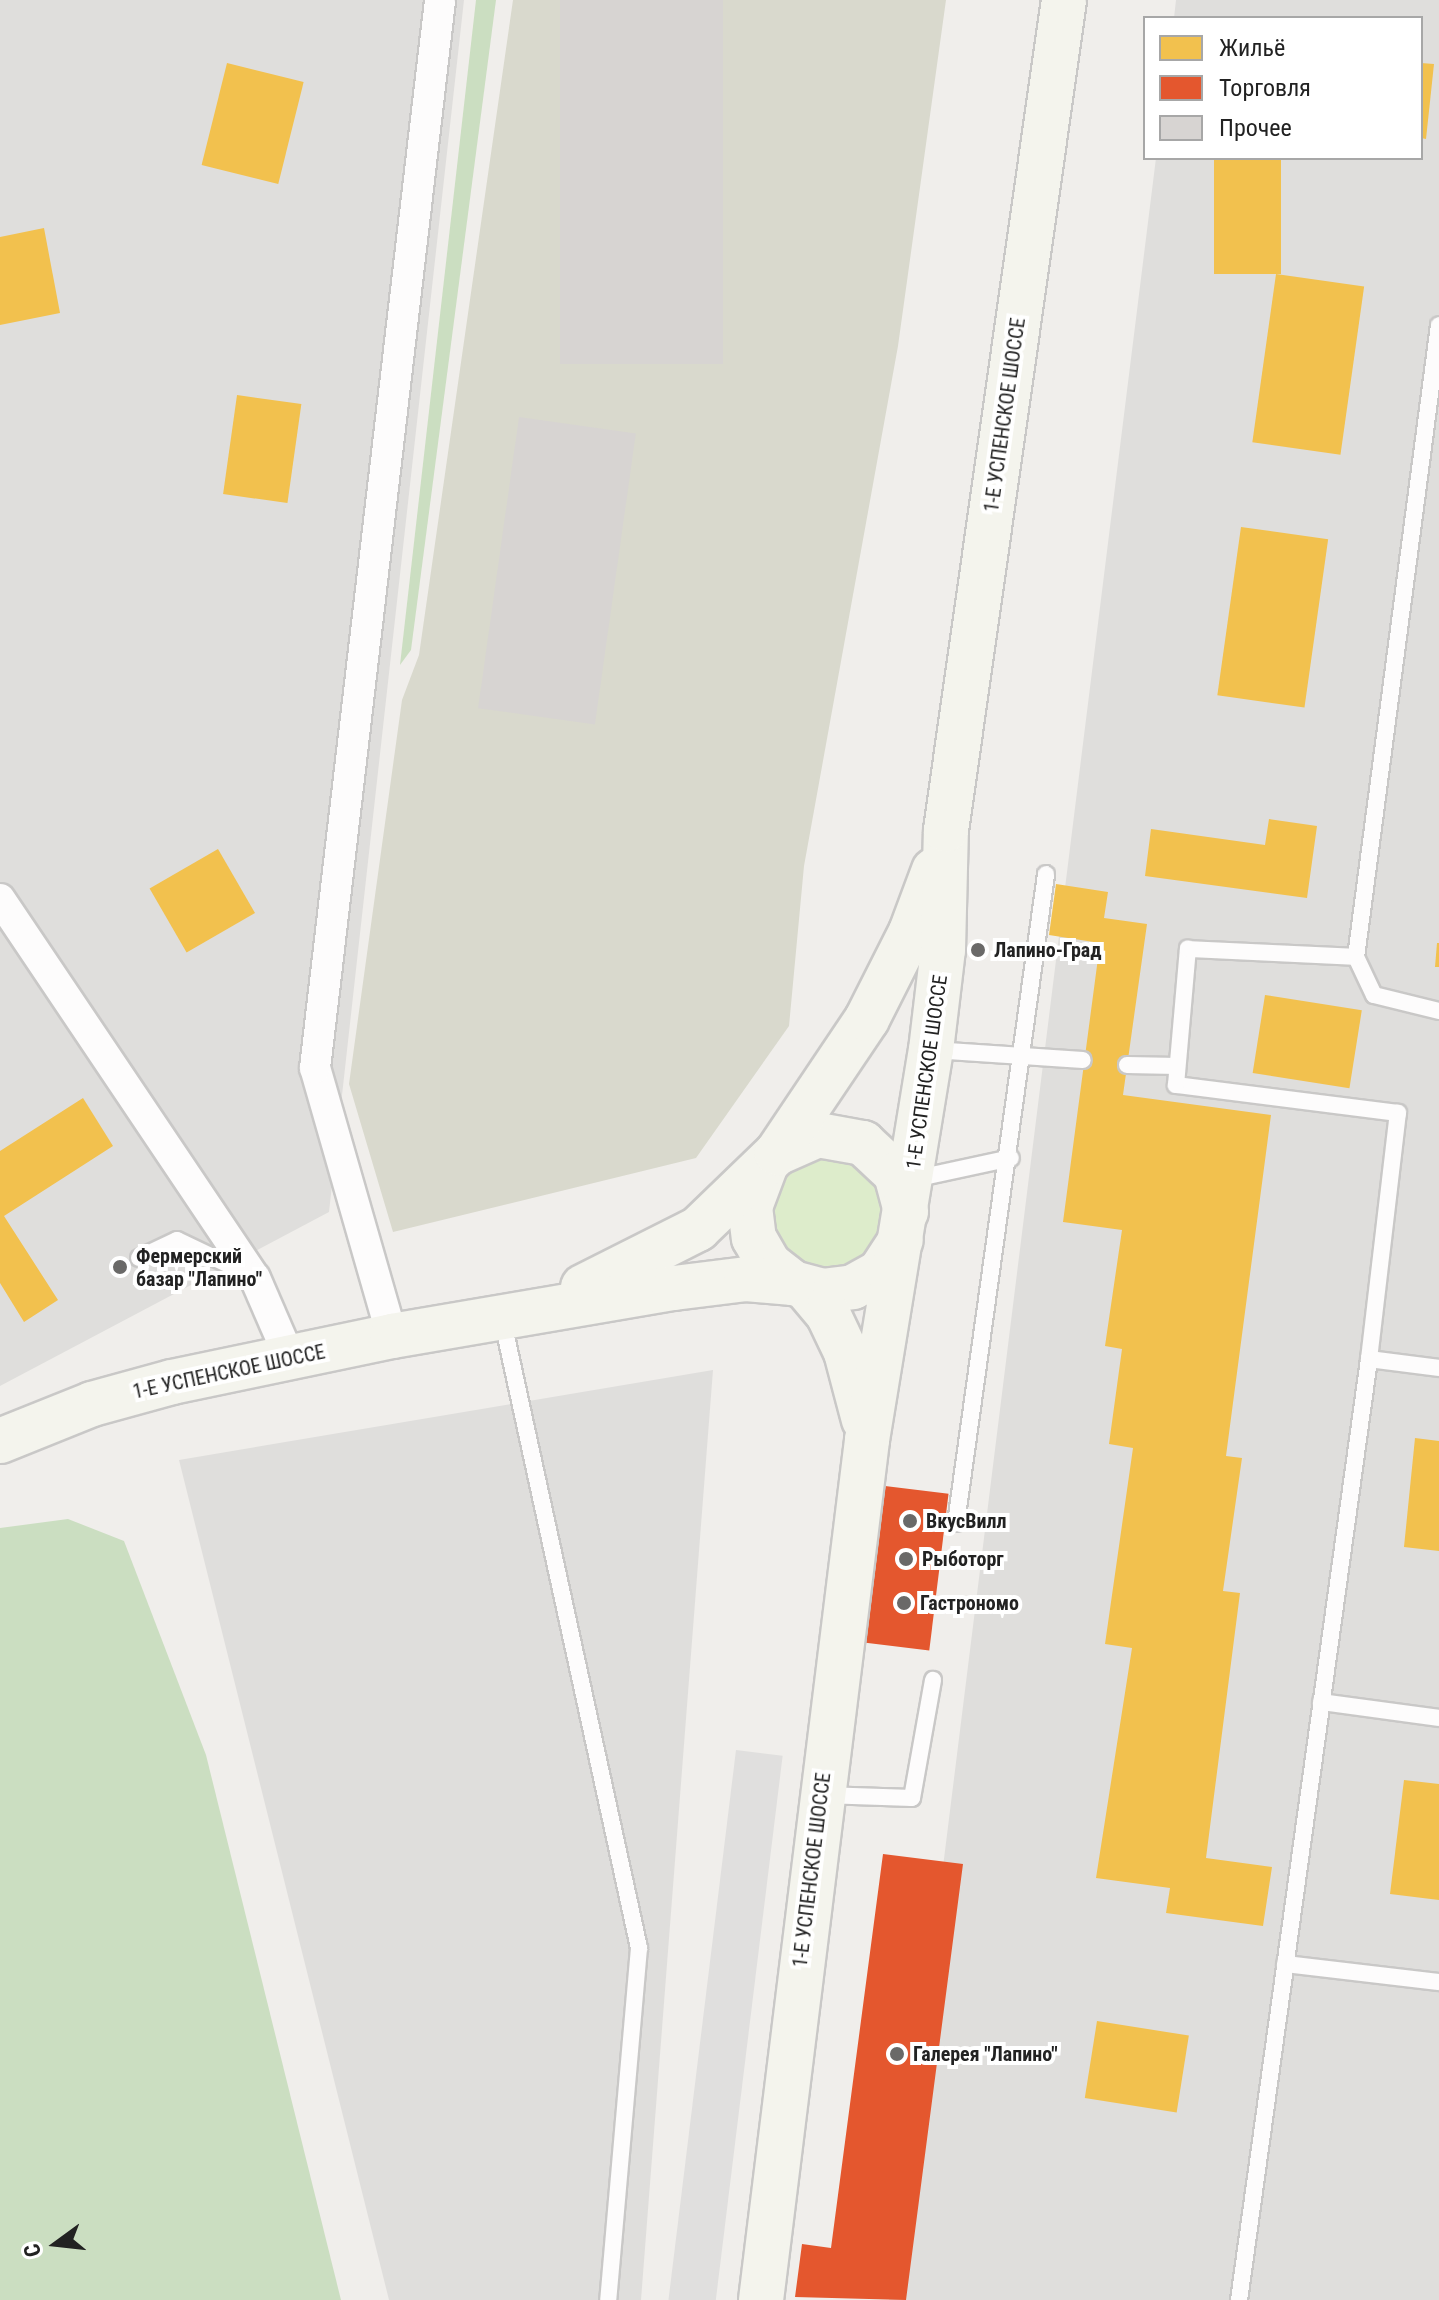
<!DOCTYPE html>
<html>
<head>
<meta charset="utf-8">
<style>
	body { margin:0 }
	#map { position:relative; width:1439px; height:2300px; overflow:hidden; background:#f0eeeb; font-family:"Roboto Condensed",sans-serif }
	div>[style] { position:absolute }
	.residential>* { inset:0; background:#dfdedc }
	.construction>* { inset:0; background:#d9d9cd }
	.grass>* { inset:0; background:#ddeccb }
	.forest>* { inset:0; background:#cbdec1 }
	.parking>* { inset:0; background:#e0dfde; transform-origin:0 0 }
	.homes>* { inset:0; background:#f2c14e; transform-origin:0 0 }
	.shops>* { inset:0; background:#e4572e; transform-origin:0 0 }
	.building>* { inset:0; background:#d7d4d2; transform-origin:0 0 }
	.roads { filter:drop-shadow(2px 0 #c9c8c7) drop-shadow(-2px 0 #c9c8c7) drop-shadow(0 2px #c9c8c7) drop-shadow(0 -2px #c9c8c7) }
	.lane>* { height:16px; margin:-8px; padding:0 8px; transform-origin:8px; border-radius:8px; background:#fdfcfc }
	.street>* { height:30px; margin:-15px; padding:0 15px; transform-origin:15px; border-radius:15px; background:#fdfcfc }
	.secondary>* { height:44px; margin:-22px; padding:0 22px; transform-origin:22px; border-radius:22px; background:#f4f4ed }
	.dots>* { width:22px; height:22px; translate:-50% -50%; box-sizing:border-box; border:4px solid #fff; border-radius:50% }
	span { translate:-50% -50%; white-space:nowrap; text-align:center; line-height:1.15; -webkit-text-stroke:8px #fff; paint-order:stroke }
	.street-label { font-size:20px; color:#222 }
	.poi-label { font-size:20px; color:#222; font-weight:700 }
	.left { translate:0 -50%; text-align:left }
	.legend { position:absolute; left:1143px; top:16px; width:280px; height:144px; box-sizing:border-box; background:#fff; border:2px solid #a7a7a7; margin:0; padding:10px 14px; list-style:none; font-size:24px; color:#222 }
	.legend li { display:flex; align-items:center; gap:16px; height:40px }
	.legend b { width:40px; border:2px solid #a7a7a7 }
	.north { position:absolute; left:16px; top:2204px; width:80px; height:80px; -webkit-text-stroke:6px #fff; paint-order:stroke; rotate:255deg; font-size:22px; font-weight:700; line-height:32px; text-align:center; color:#222 }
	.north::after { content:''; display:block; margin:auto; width:28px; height:36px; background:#222; clip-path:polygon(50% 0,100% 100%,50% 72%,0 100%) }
</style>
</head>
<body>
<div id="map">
	<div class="residential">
		<i style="clip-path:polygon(0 0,464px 0,329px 1212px,0 1386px)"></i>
		<i style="clip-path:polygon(1176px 0,1439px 0,1439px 2300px,889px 2300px,1156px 158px,1421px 158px,1421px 18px,1174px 18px)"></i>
		<i style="clip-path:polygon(713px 1370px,641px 2300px,389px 2300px,179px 1460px)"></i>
	</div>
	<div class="construction">
		<i style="clip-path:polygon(513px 0,946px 0,898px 346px,804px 866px,789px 1026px,696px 1158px,393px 1232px,349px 1084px,402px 700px,419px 655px)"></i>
	</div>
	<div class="grass">
		<i style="clip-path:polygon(832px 1150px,882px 1182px,883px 1241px,877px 1251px,836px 1275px,790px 1262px,766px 1221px,779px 1175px)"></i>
	</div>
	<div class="forest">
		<i style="clip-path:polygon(476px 0,496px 0,411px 650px,400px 665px)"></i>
		<i style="clip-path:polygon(68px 1519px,124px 1541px,206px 1755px,341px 2300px,0 2300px,0 1528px)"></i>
	</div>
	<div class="parking">
		<i style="left:736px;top:1750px;width:47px;height:554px;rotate:7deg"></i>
	</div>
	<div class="homes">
		<i style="left:227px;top:63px;width:79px;height:105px;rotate:14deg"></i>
		<i style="clip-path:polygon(1421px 63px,1434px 64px,1426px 139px,1421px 138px)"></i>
		<i style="left:1214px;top:158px;width:67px;height:116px"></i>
		<i style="clip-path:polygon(44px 228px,60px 313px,0 325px,0 237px)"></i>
		<i style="left:1276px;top:274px;width:89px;height:170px;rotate:8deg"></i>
		<i style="left:237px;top:395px;width:65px;height:100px;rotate:8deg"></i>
		<i style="left:1241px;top:527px;width:88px;height:170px;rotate:8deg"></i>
		<i style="clip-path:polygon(1269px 819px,1317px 826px,1307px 898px,1145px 876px,1151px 829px,1265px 845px)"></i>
		<i style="left:218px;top:849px;width:74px;height:79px;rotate:60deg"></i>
		<i style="clip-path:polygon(1056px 884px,1108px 892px,1104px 918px,1147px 924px,1123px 1095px,1271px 1115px,1226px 1456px,1242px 1458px,1223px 1591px,1240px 1593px,1206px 1858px,1272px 1867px,1263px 1926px,1166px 1913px,1170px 1888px,1096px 1878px,1132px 1648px,1105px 1644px,1133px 1448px,1109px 1444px,1122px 1349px,1105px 1346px,1122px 1230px,1063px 1222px,1100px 943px,1049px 935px)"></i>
		<i style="clip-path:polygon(1437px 943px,1439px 943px,1439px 967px,1435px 967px)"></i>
		<i style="left:1265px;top:995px;width:98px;height:79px;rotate:9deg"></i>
		<i style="clip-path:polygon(83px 1098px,113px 1146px,4px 1216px,58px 1300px,24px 1322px,0 1283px,0 1151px)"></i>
		<i style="clip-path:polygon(1415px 1438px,1439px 1441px,1439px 1551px,1404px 1547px)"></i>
		<i style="clip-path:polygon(1404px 1780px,1439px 1784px,1439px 1900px,1390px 1894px)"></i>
		<i style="left:1097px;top:2021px;width:93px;height:78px;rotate:9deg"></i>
	</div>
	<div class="shops">
		<i style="left:885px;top:1486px;width:64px;height:158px;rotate:7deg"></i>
		<i style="clip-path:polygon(883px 1854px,963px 1864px,906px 2300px,795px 2297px,802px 2244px,831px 2248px)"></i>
	</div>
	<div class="building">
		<i style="left:560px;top:0;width:163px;height:364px"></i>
		<i style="left:519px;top:417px;width:118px;height:294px;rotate:8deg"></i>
	</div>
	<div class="roads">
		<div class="lane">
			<i style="left:1356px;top:957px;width:42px;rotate:64.7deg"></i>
			<i style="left:1374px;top:995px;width:67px;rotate:13.8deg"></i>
			<i style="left:933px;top:1050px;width:150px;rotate:3.8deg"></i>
			<i style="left:1127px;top:1065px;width:50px;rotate:1.1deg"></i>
			<i style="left:914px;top:1179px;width:99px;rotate:-12.2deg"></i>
			<i style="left:139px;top:1258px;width:42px;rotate:-25.3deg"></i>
			<i style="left:177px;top:1240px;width:76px;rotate:25.6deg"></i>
			<i style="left:502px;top:1318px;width:645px;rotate:77.73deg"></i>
			<i style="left:639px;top:1948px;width:353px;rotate:95deg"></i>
			<i style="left:1369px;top:1359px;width:248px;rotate:-83.3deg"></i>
			<i style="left:1398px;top:1113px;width:224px;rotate:-172.8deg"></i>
			<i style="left:1176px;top:1085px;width:137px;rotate:-85deg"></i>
			<i style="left:1188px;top:949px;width:168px;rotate:2.7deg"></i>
			<i style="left:1356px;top:957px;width:637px;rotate:-82.52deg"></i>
			<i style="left:956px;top:1523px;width:655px;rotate:-82.1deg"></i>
			<i style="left:1321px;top:1702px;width:119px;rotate:7.7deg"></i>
			<i style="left:823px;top:1795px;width:89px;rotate:1.9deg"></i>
			<i style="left:912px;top:1798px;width:120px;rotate:-79.9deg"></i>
			<i style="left:1285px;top:1964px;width:155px;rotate:6.7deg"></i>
			<i style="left:1239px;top:2300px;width:950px;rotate:-82.13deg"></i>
			<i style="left:1369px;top:1359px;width:71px;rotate:7.3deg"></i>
		</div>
		<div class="street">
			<i style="left:0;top:899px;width:457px;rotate:56.1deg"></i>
			<i style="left:255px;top:1278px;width:88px;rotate:66.6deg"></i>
			<i style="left:392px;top:1336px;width:279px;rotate:-106deg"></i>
			<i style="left:315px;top:1068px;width:1075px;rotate:-83.32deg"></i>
		</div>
		<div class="secondary">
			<i style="left:777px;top:1153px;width:45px;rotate:-23.7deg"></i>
			<i style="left:818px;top:1135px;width:46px;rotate:10.1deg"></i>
			<i style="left:863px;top:1143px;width:45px;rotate:43.2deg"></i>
			<i style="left:896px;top:1174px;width:39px;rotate:75deg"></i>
			<i style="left:765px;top:1167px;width:43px;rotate:110.6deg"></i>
			<i style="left:750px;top:1207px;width:31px;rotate:83deg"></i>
			<i style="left:754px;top:1238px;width:30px;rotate:60deg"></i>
			<i style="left:769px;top:1264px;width:31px;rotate:38deg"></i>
			<i style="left:793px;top:1283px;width:30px;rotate:15deg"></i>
			<i style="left:822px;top:1291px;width:31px;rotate:-7deg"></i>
			<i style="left:853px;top:1287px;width:31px;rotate:-29deg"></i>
			<i style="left:880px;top:1272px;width:38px;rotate:-57deg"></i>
			<i style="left:583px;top:1287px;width:129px;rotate:-26.8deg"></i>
			<i style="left:698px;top:1229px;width:110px;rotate:-43.9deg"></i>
			<i style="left:777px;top:1153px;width:161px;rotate:-56.1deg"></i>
			<i style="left:867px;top:1019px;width:97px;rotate:-63.2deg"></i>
			<i style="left:911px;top:932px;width:66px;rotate:-69.6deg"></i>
			<i style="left:807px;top:1289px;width:33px;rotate:50deg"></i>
			<i style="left:828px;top:1314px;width:42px;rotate:64.7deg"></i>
			<i style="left:846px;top:1352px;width:70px;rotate:75.2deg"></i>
			<i style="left:0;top:1441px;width:99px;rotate:-21.9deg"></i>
			<i style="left:92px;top:1404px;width:83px;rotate:-15.4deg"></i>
			<i style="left:172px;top:1382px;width:225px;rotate:-11.8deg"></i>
			<i style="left:392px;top:1336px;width:286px;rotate:-9.7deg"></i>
			<i style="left:674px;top:1288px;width:73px;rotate:-7.1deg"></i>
			<i style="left:746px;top:1279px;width:47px;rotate:4.9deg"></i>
			<i style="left:761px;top:2300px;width:867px;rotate:-82.97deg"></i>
			<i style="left:867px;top:1440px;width:395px;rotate:-80.7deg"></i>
			<i style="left:931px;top:1050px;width:101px;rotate:-83.2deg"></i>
			<i style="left:943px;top:950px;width:120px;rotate:-88.6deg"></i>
			<i style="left:946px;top:830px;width:838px;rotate:-81.91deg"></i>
		</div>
	</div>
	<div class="dots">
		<i style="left:978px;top:950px;background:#6a6968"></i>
		<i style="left:120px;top:1267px;background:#6a6968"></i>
		<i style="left:910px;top:1521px;background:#6a6968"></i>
		<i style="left:906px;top:1559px;background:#6a6968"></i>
		<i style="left:904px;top:1603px;background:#6a6968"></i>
		<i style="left:897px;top:2054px;background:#6a6968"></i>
	</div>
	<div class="street-label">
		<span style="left:1005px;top:415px;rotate:-82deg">1-Е УСПЕНСКОЕ ШОССЕ</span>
		<span style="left:927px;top:1072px;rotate:-82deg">1-Е УСПЕНСКОЕ ШОССЕ</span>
		<span style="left:229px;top:1372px;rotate:-12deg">1-Е УСПЕНСКОЕ ШОССЕ</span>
		<span style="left:812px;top:1870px;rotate:-83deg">1-Е УСПЕНСКОЕ ШОССЕ</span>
	</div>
	<div class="poi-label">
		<span class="left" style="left:994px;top:950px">Лапино-Град</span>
		<span class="left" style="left:136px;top:1268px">Фермерский<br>базар "Лапино"</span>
		<span class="left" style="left:926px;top:1521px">ВкусВилл</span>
		<span class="left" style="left:922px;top:1559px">Рыботорг</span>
		<span class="left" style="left:920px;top:1603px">Гастрономо</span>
		<span class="left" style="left:913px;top:2054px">Галерея "Лапино"</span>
	</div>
	<ul class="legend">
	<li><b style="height:22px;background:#f2c14e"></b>Жильё</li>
	<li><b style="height:22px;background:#e4572e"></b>Торговля</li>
	<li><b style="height:22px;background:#d7d4d2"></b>Прочее</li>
	</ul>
	<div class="north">С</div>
</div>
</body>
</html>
